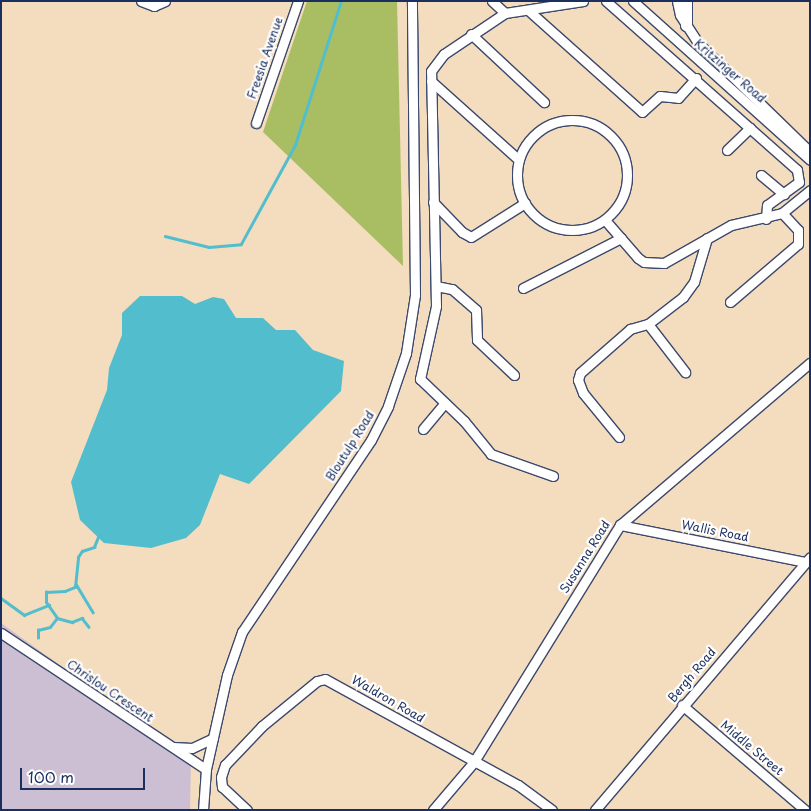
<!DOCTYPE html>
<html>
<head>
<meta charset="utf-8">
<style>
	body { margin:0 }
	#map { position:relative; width:811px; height:811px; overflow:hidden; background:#f4dcbe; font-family:"Playpen Sans",sans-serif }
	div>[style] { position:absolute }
	.industrial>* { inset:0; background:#ccbfd4 }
	.green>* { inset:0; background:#a9be63 }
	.water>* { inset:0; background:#52becd }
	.stream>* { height:2.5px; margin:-1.25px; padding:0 1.25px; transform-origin:1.25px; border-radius:1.25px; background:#52becd }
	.roads { filter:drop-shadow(1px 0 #3c496c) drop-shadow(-1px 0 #3c496c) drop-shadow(0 1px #3c496c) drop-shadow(0 -1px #3c496c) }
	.minor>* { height:9px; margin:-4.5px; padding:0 4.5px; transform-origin:4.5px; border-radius:4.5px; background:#fff }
	.minor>.ring { margin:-4.5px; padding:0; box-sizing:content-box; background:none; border:9px solid #fff; border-radius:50% }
	.major>* { height:11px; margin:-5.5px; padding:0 5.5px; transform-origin:5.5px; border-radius:5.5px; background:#fff }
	span { translate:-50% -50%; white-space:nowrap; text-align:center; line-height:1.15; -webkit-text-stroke:4.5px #fff; paint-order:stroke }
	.street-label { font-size:12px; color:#1b2f5e }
	.frame { position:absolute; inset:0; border:2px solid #1b2f5e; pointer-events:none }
	.scale { position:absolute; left:20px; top:768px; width:125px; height:22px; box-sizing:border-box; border:2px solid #1b2f5e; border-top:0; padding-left:6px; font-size:15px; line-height:18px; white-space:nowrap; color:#1b2f5e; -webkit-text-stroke:4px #fff; paint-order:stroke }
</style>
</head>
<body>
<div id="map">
	<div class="industrial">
		<i style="clip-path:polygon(1px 623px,191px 759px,190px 810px,1px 810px)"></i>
	</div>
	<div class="green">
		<i style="clip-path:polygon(307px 1px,397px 1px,403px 266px,263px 132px)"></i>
	</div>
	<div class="water">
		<i style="clip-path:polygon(140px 296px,182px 296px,195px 304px,213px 297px,224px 299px,236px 318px,263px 318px,276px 330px,295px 330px,313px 350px,344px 361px,341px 391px,249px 484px,220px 474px,200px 525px,186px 538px,151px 548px,104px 543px,80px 520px,71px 482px,107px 390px,109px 368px,122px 335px,122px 313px)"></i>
	</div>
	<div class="stream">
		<i style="left:165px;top:236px;width:45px;rotate:14deg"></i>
		<i style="left:209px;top:247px;width:32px;rotate:-5deg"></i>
		<i style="left:241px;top:244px;width:113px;rotate:-61.4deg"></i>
		<i style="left:295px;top:145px;width:151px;rotate:-72.3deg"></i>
		<i style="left:76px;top:584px;width:33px;rotate:59deg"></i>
		<i style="left:1px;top:598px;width:29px;rotate:36deg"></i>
		<i style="left:24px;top:615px;width:27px;rotate:-22deg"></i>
		<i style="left:57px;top:618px;width:16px;rotate:15deg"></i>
		<i style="left:72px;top:622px;width:11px;rotate:-22deg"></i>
		<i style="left:82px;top:618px;width:11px;rotate:52deg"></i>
		<i style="left:38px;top:638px;width:8px;rotate:-90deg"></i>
		<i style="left:38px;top:630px;width:12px;rotate:-14deg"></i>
		<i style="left:50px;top:627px;width:11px;rotate:-52deg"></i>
		<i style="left:57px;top:618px;width:19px;rotate:-125deg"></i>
		<i style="left:46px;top:602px;width:10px;rotate:-90deg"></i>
		<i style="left:46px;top:592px;width:19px;rotate:-3deg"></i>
		<i style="left:65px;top:591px;width:11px;rotate:-22deg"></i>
		<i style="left:75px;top:587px;width:30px;rotate:-84deg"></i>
		<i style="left:78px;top:557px;width:7px;rotate:-56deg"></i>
		<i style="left:82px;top:551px;width:13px;rotate:-18deg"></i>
		<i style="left:94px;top:547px;width:11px;rotate:-68deg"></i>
	</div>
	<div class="roads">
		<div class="minor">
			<i style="left:141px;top:1px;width:14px;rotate:21deg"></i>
			<i style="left:154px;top:6px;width:12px;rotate:-24deg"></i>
			<i style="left:492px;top:1px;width:18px;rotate:43deg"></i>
			<i style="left:606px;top:1px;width:255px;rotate:41.5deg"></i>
			<i style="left:797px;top:170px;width:12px;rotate:81deg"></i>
			<i style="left:799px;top:182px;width:39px;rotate:144deg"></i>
			<i style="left:767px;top:205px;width:14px;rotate:94deg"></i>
			<i style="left:633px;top:1px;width:238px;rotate:41.9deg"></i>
			<i style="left:677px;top:1px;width:14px;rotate:78deg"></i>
			<i style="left:680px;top:15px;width:33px;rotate:57deg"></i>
			<i style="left:698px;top:43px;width:156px;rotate:44.2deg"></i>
			<i style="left:528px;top:10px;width:153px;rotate:41.8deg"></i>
			<i style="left:642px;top:112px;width:24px;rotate:-42deg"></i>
			<i style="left:660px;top:96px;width:18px;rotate:6deg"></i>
			<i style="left:678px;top:98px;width:27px;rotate:-48deg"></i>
			<i style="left:471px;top:34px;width:100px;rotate:43deg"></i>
			<i style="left:431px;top:81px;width:118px;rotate:41.9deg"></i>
			<i class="ring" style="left:517px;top:120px;width:101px;height:101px"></i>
			<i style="left:256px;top:123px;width:129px;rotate:-71deg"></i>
			<i style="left:727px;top:150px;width:32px;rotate:-44deg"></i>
			<i style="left:761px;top:175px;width:30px;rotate:40deg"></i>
			<i style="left:433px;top:202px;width:42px;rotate:46deg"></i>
			<i style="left:462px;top:232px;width:10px;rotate:29deg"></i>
			<i style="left:471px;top:237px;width:64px;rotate:-32.2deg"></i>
			<i style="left:605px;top:220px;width:50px;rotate:49deg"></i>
			<i style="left:638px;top:258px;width:7px;rotate:34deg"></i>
			<i style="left:644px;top:262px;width:20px;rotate:3deg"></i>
			<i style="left:664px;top:263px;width:77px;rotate:-29.6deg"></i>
			<i style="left:731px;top:225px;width:52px;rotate:-13.2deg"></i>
			<i style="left:782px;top:213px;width:36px;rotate:-39deg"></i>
			<i style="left:436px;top:286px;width:16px;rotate:11deg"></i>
			<i style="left:452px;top:289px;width:32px;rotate:41deg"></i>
			<i style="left:476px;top:310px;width:30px;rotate:88deg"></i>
			<i style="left:477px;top:340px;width:51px;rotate:43.4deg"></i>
			<i style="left:523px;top:288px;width:110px;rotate:-27deg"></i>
			<i style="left:730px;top:302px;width:89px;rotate:-40.5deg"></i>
			<i style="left:798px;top:244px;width:14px;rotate:-90deg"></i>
			<i style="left:798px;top:230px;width:23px;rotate:-133deg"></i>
			<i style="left:648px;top:324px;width:61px;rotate:52.4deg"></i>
			<i style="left:423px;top:429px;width:34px;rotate:-50deg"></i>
			<i style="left:619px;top:437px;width:57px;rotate:-129.3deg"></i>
			<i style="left:583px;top:393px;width:14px;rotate:-111deg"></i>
			<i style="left:578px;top:380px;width:7px;rotate:-74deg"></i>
			<i style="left:580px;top:373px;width:67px;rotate:-41.3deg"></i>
			<i style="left:630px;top:329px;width:19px;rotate:-16deg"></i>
			<i style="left:648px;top:324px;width:44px;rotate:-37.6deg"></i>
			<i style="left:683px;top:297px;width:19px;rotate:-54deg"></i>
			<i style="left:694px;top:282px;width:46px;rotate:-73.5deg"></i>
			<i style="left:553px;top:476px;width:66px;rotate:-160.5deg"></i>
			<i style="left:491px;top:454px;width:43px;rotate:-129.3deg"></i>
			<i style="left:464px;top:421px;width:61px;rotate:-136.3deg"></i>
			<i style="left:420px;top:379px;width:75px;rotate:-77.6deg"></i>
			<i style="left:436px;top:306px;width:235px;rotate:-91.2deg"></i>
			<i style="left:431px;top:71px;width:21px;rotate:-53deg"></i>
			<i style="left:444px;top:54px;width:73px;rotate:-33.9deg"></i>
			<i style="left:505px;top:13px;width:79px;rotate:-8.7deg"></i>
			<i style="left:620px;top:525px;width:189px;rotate:11.3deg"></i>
			<i style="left:1px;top:633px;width:246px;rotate:33.6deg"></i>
			<i style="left:682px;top:705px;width:162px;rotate:40.5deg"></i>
			<i style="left:173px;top:747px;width:19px;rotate:3deg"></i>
			<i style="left:192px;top:748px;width:23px;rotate:-25deg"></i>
			<i style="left:203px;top:810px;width:41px;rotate:-85.8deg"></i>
			<i style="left:206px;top:769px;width:96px;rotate:-77.4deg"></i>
			<i style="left:227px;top:675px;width:46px;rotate:-70.8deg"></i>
			<i style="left:242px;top:632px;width:231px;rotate:-56.1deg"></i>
			<i style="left:371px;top:440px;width:38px;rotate:-63deg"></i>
			<i style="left:388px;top:406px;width:56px;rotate:-71.2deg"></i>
			<i style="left:406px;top:353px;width:59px;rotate:-81.2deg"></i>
			<i style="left:415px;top:295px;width:294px;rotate:-90.6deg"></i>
			<i style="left:247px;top:810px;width:34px;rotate:-137deg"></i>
			<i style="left:222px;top:787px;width:10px;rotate:-96deg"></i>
			<i style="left:221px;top:777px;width:13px;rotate:-72deg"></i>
			<i style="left:225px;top:765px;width:54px;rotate:-46.5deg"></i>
			<i style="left:262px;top:726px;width:71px;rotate:-39.3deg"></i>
			<i style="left:317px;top:681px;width:8px;rotate:-14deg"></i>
			<i style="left:325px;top:679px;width:220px;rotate:28.8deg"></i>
			<i style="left:518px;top:785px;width:42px;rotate:36.3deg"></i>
			<i style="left:433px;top:810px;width:62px;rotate:-49.6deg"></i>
			<i style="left:473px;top:763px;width:280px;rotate:-58.3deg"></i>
			<i style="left:620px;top:525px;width:250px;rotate:-40.5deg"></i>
			<i style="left:595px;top:810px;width:332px;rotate:-49.6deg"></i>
		</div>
		<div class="major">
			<i style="left:686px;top:1px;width:24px;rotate:90deg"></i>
		</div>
	</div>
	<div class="street-label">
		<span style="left:265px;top:58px;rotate:-71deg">Freesia Avenue</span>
		<span style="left:730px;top:71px;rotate:41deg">Kritzinger Road</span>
		<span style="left:350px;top:446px;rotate:-58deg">Bloutulp Road</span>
		<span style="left:715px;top:531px;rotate:11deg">Wallis Road</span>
		<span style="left:585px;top:557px;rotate:-58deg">Susanna Road</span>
		<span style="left:692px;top:675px;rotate:-50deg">Bergh Road</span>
		<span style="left:110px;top:691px;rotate:34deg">Chrislou Crescent</span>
		<span style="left:388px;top:699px;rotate:30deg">Waldron Road</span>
		<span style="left:752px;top:748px;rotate:40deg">Middle Street</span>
	</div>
	<div class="frame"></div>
	<div class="scale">100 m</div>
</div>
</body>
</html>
